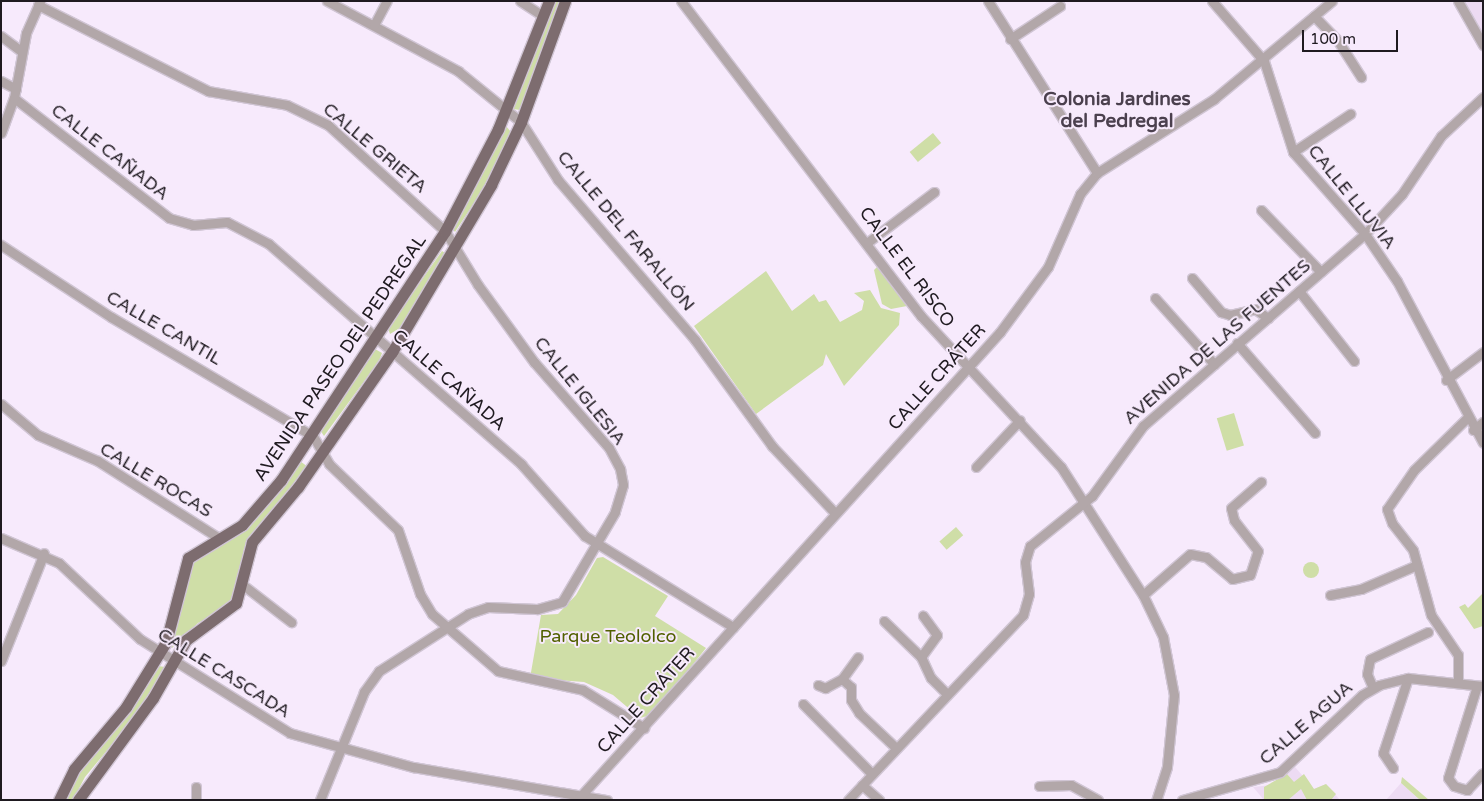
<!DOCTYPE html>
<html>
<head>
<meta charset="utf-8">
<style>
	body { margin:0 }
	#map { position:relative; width:1484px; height:801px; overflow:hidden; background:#f7eafc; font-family:"Varela Round",sans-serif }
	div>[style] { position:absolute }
	.built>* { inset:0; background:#eddbf3 }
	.green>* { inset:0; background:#cfdea7; transform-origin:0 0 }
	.round { border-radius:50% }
	.roads { filter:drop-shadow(1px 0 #d0c5d4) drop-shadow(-1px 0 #d0c5d4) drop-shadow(0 1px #d0c5d4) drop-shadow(0 -1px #d0c5d4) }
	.minor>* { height:9px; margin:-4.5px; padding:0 4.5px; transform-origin:4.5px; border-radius:4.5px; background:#b2a7a9 }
	.major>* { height:11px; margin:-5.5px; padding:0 5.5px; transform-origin:5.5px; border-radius:5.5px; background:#7d6c6f }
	span { translate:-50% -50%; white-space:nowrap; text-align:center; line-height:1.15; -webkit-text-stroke:4px #f7eafc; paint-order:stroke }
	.street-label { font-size:18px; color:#1f1a20 }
	.park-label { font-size:18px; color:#516000 }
	.neighbourhood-label { font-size:19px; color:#4b404e; font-weight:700 }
	.frame { position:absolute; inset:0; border:2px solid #1f1a20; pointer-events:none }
	.scale { position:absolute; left:1302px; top:30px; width:96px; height:22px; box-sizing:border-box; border:2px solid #1f1a20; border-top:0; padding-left:6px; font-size:15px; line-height:18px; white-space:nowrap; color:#1f1a20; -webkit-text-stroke:4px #f7eafc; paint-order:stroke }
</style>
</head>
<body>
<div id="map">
	<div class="built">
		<i style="clip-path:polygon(1462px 1px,1483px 1px,1483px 38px)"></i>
		<i style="clip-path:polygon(1295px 767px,1314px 789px,1326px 784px,1340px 800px,1264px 800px,1253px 787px,1273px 785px)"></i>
		<i style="clip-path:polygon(1401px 783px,1420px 800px,1386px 800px)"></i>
	</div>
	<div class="green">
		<i style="clip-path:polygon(552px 1px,562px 1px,520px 110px,513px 109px)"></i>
		<i style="clip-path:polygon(506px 126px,511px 132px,489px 180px,455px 232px,452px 228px)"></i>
		<i style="left:933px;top:133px;width:13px;height:30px;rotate:51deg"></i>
		<i style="clip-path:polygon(442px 251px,445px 253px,400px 328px,390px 334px,388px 328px)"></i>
		<i style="clip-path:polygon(877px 267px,907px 306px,891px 309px,882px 304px,874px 270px)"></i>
		<i style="clip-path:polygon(766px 271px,792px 311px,814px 294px,819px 302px,826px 300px,840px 322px,862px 310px,864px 301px,854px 293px,870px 290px,881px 308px,900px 313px,899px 325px,844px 386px,826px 354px,823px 365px,756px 414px,694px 326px)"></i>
		<i style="clip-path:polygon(375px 349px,382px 353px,379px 361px,324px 436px,320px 430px)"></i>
		<i style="left:1234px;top:413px;width:34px;height:18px;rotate:73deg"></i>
		<i style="clip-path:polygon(300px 461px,308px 467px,244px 548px,239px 589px,227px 607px,198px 623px,172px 648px,169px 644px,191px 560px,234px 535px)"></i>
		<i style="left:956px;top:527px;width:11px;height:22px;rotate:49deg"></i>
		<i style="clip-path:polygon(603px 557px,668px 596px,655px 616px,706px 648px,654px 713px,647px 716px,640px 718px,613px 695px,584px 682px,530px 678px,541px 615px,558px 614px,576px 595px,597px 558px)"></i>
		<i class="round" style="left:1303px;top:562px;width:16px;height:16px"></i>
		<i style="clip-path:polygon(1483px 593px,1483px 626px,1474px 629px,1459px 607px,1465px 604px,1468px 608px)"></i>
		<i style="clip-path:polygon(158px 666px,165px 667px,138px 713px,85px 777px,73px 800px,64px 800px,78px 772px)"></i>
		<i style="clip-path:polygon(1287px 774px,1294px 782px,1304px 774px,1314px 789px,1326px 784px,1336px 794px,1331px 800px,1307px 800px,1301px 789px,1288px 800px,1264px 800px,1264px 787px)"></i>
		<i style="clip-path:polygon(1402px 777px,1429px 800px,1420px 800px,1401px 783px)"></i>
	</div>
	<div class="roads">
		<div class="minor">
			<i style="left:327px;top:1px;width:149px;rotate:28.1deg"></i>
			<i style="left:458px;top:71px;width:81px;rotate:39deg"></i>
			<i style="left:521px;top:122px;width:69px;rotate:57.5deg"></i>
			<i style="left:558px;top:180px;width:211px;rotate:49.4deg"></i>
			<i style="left:695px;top:340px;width:131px;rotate:54deg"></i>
			<i style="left:772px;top:446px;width:92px;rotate:46.8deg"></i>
			<i style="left:520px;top:1px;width:27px;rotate:33deg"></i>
			<i style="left:681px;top:1px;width:396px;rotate:52.7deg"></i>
			<i style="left:921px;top:316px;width:206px;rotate:47.2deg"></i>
			<i style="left:1061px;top:467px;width:152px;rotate:57.4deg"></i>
			<i style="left:1143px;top:595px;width:47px;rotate:64.5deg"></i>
			<i style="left:1163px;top:637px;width:59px;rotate:79.3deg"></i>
			<i style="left:1174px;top:695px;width:72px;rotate:95.6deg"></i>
			<i style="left:1167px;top:767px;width:35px;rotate:108deg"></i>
			<i style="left:988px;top:1px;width:204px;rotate:57.6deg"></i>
			<i style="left:1212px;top:1px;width:79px;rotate:49.1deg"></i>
			<i style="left:1264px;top:61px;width:96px;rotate:72.3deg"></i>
			<i style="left:1293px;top:152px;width:109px;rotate:48.7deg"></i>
			<i style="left:1365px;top:234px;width:57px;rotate:55.8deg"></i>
			<i style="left:1397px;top:281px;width:183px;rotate:62deg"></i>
			<i style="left:1458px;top:1px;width:51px;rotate:60.4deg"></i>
			<i style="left:38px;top:5px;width:191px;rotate:26.8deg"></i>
			<i style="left:208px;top:91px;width:80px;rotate:10deg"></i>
			<i style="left:287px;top:105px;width:46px;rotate:26deg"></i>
			<i style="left:328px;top:125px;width:158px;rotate:42.2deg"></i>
			<i style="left:445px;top:231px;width:63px;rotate:58.6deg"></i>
			<i style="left:478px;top:285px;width:95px;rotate:54deg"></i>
			<i style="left:534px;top:362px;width:114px;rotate:48.9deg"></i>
			<i style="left:609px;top:448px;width:24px;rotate:62deg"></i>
			<i style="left:620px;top:469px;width:16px;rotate:79deg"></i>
			<i style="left:623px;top:485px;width:28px;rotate:107deg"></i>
			<i style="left:615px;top:512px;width:104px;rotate:120.5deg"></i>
			<i style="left:562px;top:602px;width:26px;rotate:164deg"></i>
			<i style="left:537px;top:609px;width:49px;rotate:-177.7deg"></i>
			<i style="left:488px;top:607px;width:21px;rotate:161deg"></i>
			<i style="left:468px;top:614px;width:106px;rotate:147.4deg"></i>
			<i style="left:379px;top:671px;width:26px;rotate:126deg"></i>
			<i style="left:364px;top:692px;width:117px;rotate:112.2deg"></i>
			<i style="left:1314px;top:16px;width:35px;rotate:46deg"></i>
			<i style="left:1338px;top:41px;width:43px;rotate:57.4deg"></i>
			<i style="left:374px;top:25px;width:27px;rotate:-62deg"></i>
			<i style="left:1px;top:36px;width:26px;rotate:37deg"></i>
			<i style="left:1010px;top:39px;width:60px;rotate:-33.4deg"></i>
			<i style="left:1px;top:81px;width:17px;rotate:28deg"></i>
			<i style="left:14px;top:98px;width:196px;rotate:37.7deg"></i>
			<i style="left:169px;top:218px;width:25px;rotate:16deg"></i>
			<i style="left:193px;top:225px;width:34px;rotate:-5deg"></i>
			<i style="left:227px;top:222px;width:47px;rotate:27.6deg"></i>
			<i style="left:269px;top:244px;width:335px;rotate:41.1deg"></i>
			<i style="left:521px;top:464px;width:96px;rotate:48.4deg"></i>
			<i style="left:585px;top:536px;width:174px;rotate:31.6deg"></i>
			<i style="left:1px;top:133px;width:37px;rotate:-70deg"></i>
			<i style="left:14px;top:98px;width:66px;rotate:-79.5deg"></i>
			<i style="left:26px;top:33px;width:35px;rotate:-66deg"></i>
			<i style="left:1293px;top:152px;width:69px;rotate:-33.7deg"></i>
			<i style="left:1261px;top:210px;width:86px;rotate:45.9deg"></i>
			<i style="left:868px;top:242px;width:83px;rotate:-37.1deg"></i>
			<i style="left:1px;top:245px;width:131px;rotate:33.2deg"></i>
			<i style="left:111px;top:317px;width:234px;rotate:30.5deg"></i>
			<i style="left:313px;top:436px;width:32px;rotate:60deg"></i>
			<i style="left:329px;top:464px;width:95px;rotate:43.7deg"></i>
			<i style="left:398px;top:530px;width:68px;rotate:71deg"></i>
			<i style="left:420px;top:594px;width:23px;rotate:59deg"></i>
			<i style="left:432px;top:614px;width:87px;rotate:40.8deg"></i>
			<i style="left:498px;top:671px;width:87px;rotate:12.6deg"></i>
			<i style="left:583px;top:690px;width:72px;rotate:31.9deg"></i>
			<i style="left:1192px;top:278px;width:45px;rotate:49.5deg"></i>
			<i style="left:1221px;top:312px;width:9px;rotate:18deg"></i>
			<i style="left:1230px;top:315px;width:26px;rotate:-13deg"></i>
			<i style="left:1255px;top:309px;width:16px;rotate:35deg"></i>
			<i style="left:1299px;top:291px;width:89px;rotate:51.8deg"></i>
			<i style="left:1155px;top:298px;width:89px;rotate:48.2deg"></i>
			<i style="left:1237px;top:343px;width:119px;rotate:49.1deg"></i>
			<i style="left:1446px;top:380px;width:46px;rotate:-37.1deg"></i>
			<i style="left:1px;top:404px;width:48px;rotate:40deg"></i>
			<i style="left:38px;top:435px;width:65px;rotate:23.4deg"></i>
			<i style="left:98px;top:461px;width:143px;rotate:32.5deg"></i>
			<i style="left:1473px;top:430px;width:13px;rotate:-39deg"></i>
			<i style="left:976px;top:467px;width:64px;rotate:-46.9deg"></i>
			<i style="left:1px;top:538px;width:63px;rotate:23.3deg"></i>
			<i style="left:59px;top:563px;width:111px;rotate:43.2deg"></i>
			<i style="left:140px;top:639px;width:177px;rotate:32.1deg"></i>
			<i style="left:290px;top:733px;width:128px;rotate:15.5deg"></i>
			<i style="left:413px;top:767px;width:197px;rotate:9.7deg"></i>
			<i style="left:243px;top:585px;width:61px;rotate:37.6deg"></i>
			<i style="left:1143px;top:595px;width:62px;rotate:-41.1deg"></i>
			<i style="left:1190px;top:554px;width:16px;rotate:11deg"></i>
			<i style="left:1206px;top:557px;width:34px;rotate:40deg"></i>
			<i style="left:1232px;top:579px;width:18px;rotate:-13deg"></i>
			<i style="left:1250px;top:575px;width:25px;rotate:-72deg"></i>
			<i style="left:1258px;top:551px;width:39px;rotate:-128deg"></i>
			<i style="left:1234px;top:520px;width:12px;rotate:-104deg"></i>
			<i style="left:1231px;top:508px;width:40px;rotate:-41deg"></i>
			<i style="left:1330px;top:595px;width:32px;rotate:-11deg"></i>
			<i style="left:1361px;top:589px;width:61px;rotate:-23.2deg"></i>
			<i style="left:884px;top:621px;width:52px;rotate:44.2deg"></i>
			<i style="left:921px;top:657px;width:23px;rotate:65deg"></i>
			<i style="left:931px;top:678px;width:21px;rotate:45deg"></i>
			<i style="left:921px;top:657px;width:27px;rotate:-54deg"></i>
			<i style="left:937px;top:635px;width:24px;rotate:-126deg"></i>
			<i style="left:1px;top:661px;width:116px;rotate:-68.3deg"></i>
			<i style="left:842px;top:679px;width:12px;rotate:42deg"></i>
			<i style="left:851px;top:687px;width:13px;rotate:90deg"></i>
			<i style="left:851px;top:700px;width:15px;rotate:58deg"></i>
			<i style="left:859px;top:713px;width:51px;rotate:43.4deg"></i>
			<i style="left:1458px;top:683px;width:28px;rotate:-90deg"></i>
			<i style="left:1458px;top:655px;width:48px;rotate:-124deg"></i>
			<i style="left:1431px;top:615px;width:67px;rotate:-105.5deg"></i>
			<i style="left:1413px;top:550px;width:34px;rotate:-128deg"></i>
			<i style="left:1392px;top:523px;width:15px;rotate:-110deg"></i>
			<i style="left:1387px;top:509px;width:47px;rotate:-55.3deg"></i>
			<i style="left:1414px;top:470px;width:74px;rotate:-44.5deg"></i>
			<i style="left:818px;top:685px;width:8px;rotate:23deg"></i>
			<i style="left:825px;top:688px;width:19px;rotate:-28deg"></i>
			<i style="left:842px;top:679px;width:27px;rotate:-54deg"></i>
			<i style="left:1477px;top:686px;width:96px;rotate:107.5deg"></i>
			<i style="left:1448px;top:778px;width:10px;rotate:53deg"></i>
			<i style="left:1454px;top:786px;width:14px;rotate:17deg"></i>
			<i style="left:1467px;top:790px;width:23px;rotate:-47deg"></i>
			<i style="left:1373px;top:688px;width:15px;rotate:-113deg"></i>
			<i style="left:1367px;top:674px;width:15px;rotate:-79deg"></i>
			<i style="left:1370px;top:659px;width:64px;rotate:-25deg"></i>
			<i style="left:803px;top:704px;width:98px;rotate:45.4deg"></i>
			<i style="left:1393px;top:768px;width:18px;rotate:-124deg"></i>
			<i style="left:1383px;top:753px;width:79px;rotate:-71.6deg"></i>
			<i style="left:862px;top:785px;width:23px;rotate:41deg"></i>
			<i style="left:1039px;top:786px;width:32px;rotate:-2deg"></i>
			<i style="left:1071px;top:785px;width:31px;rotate:29deg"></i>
			<i style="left:196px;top:800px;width:13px;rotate:-90deg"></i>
			<i style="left:577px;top:800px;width:631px;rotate:-47.89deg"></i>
			<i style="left:1000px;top:332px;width:81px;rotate:-53.6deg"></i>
			<i style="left:1048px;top:267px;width:80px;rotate:-66.3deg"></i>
			<i style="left:1080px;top:194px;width:27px;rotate:-51deg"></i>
			<i style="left:1097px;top:173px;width:138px;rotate:-32.3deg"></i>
			<i style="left:1214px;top:99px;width:153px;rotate:-39.7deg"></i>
			<i style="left:848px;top:800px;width:255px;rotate:-46.6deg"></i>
			<i style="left:1023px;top:615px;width:22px;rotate:-74deg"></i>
			<i style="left:1029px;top:594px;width:32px;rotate:-97deg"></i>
			<i style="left:1025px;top:562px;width:17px;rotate:-73deg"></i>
			<i style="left:1030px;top:546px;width:80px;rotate:-38.9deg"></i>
			<i style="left:1092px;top:496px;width:87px;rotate:-53.9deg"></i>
			<i style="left:1143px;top:426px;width:294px;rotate:-40.9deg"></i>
			<i style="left:1365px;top:234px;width:54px;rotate:-47.2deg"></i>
			<i style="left:1402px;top:194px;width:70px;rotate:-56.1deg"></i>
			<i style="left:1441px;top:136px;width:57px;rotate:-42.9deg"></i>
			<i style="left:1182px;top:800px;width:102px;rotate:-15.9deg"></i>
			<i style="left:1280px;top:772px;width:112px;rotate:-43.2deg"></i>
			<i style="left:1362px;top:695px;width:20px;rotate:-30deg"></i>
			<i style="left:1379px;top:685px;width:30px;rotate:-14deg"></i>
			<i style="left:1408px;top:678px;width:75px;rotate:6.1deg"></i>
		</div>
		<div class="major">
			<i style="left:59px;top:800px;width:34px;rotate:-64deg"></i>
			<i style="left:74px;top:769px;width:81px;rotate:-50deg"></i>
			<i style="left:126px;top:707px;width:76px;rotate:-58.4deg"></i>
			<i style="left:166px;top:642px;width:87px;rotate:-75.3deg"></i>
			<i style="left:188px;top:558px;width:63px;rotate:-31.4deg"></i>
			<i style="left:242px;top:525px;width:60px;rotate:-49.1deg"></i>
			<i style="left:281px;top:480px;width:298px;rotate:-56.6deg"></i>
			<i style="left:445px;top:231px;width:115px;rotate:-62.5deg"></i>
			<i style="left:498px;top:129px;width:138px;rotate:-68.3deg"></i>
			<i style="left:78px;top:800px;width:127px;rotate:-53.7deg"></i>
			<i style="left:153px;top:698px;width:67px;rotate:-60.4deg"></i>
			<i style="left:186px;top:640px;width:62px;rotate:-36.5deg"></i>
			<i style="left:236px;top:603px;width:63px;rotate:-75.3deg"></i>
			<i style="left:252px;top:542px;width:72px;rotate:-50.1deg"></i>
			<i style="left:298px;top:487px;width:165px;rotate:-55.2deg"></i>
			<i style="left:392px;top:352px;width:194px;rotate:-59.3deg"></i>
			<i style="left:491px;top:185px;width:70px;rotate:-64.5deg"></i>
			<i style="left:521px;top:122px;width:129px;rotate:-70deg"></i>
		</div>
	</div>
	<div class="street-label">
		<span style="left:375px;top:148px;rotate:40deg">CALLE GRIETA</span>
		<span style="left:110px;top:152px;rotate:38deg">CALLE CAÑADA</span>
		<span style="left:1352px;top:197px;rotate:51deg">CALLE LLUVIA</span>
		<span style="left:626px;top:231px;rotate:50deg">CALLE DEL FARALLÓN</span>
		<span style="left:907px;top:267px;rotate:53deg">CALLE EL RISCO</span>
		<span style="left:164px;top:328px;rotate:30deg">CALLE CANTIL</span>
		<span style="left:1217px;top:342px;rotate:-41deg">AVENIDA DE LAS FUENTES</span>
		<span style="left:340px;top:358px;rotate:-56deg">AVENIDA PASEO DEL PEDREGAL</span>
		<span style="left:937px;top:377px;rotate:-48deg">CALLE CRÁTER</span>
		<span style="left:449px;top:380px;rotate:41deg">CALLE CAÑADA</span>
		<span style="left:580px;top:391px;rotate:51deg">CALLE IGLESIA</span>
		<span style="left:156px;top:480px;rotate:31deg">CALLE ROCAS</span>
		<span style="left:224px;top:673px;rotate:32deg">CALLE CASCADA</span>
		<span style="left:646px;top:700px;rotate:-48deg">CALLE CRÁTER</span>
		<span style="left:1306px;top:723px;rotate:-41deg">CALLE AGUA</span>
	</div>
	<div class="park-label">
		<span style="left:608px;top:636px">Parque Teololco</span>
	</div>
	<div class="neighbourhood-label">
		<span style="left:1117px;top:111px">Colonia Jardines<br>del Pedregal</span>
	</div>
	<div class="frame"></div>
	<div class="scale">100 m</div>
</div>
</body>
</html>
